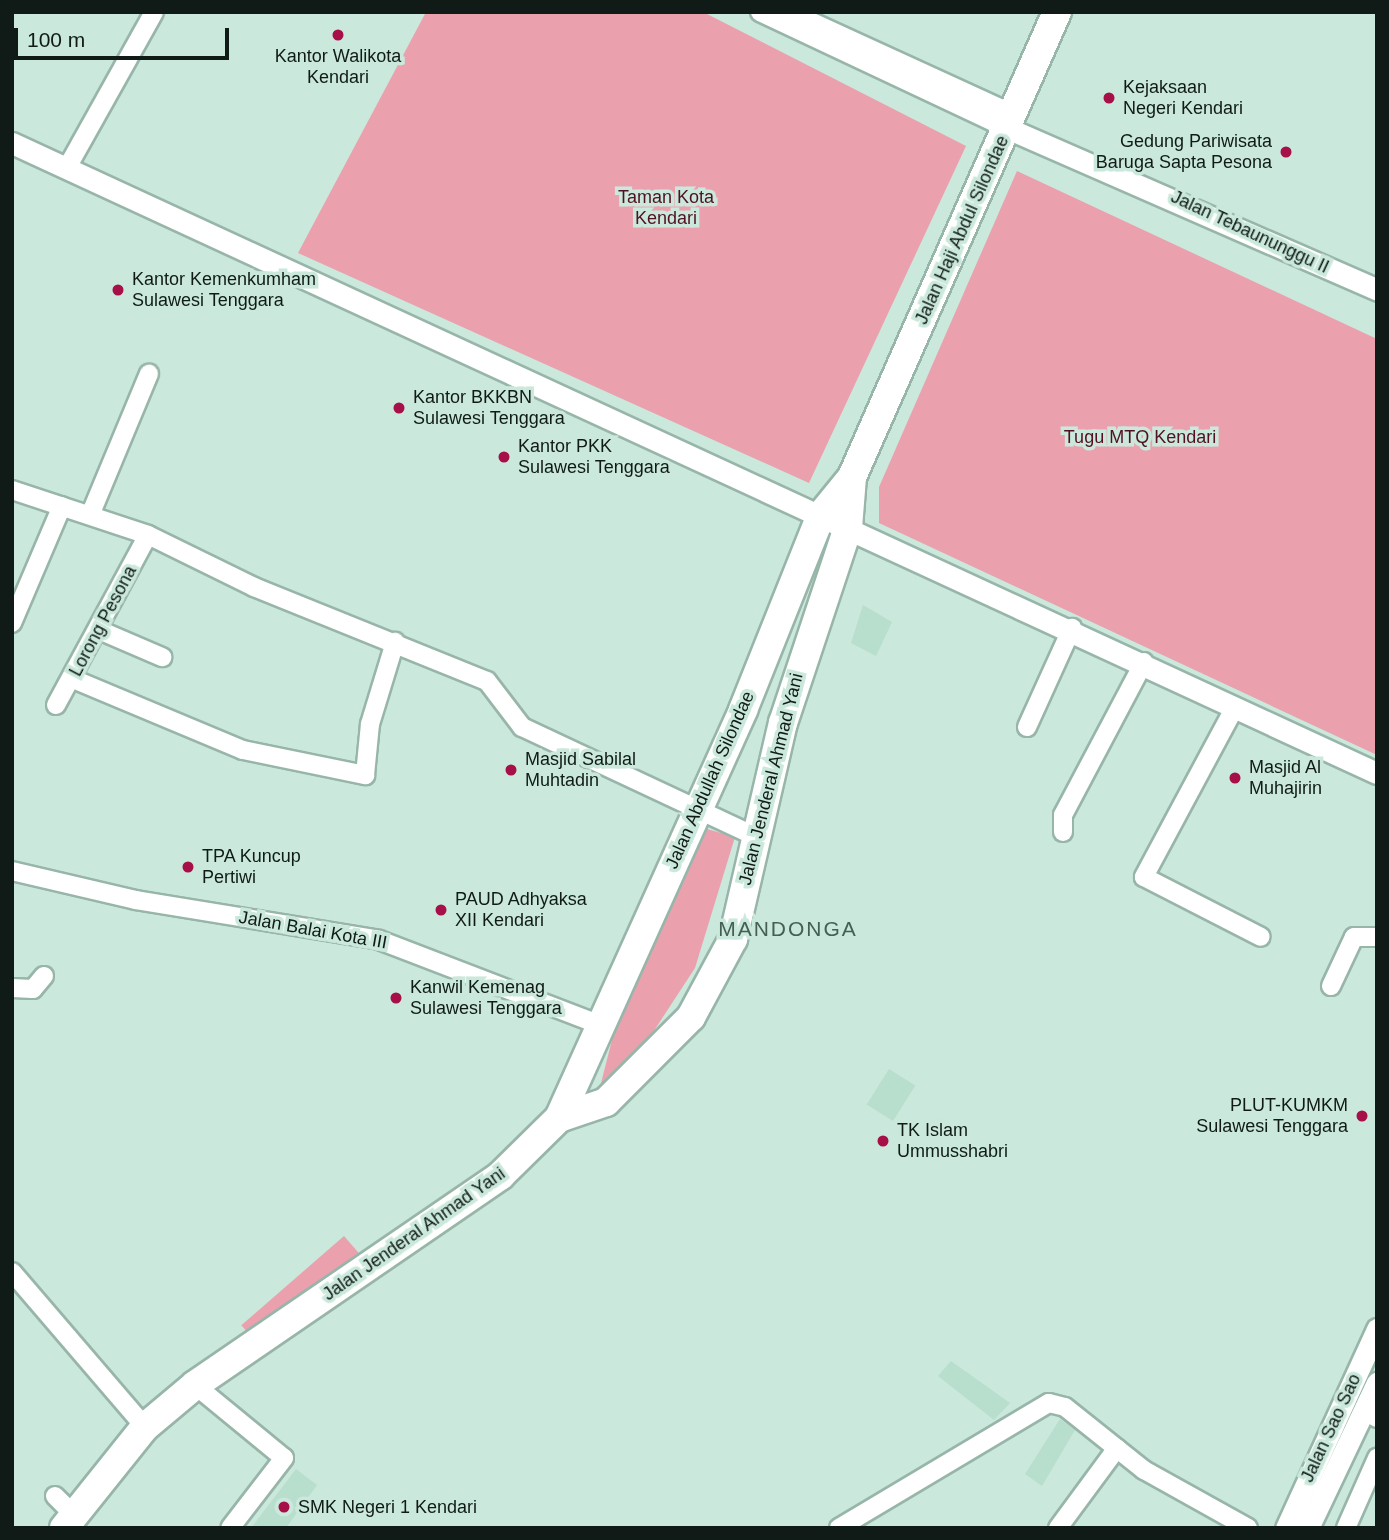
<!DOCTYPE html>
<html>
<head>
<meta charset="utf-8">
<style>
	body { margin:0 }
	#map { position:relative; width:1389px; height:1540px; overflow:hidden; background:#cae8db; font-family:Helvetica,sans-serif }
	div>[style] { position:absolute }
	.built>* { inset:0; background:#b8dece; transform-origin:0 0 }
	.green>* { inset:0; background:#eba0ad; transform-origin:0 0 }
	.roads { filter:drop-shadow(2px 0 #98b5a9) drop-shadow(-2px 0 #98b5a9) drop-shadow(0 2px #98b5a9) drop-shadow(0 -2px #98b5a9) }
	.minor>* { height:18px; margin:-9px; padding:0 9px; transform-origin:9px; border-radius:9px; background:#fff }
	.tertiary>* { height:21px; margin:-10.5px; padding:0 10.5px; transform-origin:10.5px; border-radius:10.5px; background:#fff }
	.trunk>* { height:28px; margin:-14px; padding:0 14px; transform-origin:14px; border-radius:14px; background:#fff }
	.dots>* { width:19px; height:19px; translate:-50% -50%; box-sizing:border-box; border:4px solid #cae8db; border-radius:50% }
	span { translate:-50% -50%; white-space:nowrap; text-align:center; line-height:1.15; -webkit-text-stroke:7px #cae8db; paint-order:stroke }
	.poi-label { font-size:18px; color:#101b17 }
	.left { translate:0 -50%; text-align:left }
	.right { translate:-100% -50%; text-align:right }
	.park-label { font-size:18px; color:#511123 }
	.street-label { font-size:18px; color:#101b17 }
	.quarter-label { font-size:21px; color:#455f54; letter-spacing:2px }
	.frame { position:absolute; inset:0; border:14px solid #101b17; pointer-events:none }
	.scale { position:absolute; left:14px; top:28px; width:215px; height:32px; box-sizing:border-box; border:4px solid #101b17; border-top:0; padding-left:9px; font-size:21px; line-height:24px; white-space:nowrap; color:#101b17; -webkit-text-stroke:5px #cae8db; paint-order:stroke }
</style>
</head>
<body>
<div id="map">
	<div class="built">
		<i style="clip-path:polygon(863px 605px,892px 622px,876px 656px,851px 643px)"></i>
		<i style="left:889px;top:1069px;width:31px;height:42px;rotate:32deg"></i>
		<i style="clip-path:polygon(951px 1361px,1010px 1403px,994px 1420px,938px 1376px)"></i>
		<i style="clip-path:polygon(1060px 1419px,1075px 1430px,1042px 1486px,1025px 1474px)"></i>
		<i style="clip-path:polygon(296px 1469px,317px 1485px,286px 1528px,251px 1528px)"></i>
	</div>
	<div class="green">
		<i style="clip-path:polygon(426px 12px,703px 12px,966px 146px,809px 483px,298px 253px)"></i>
		<i style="clip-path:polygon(1017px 171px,1377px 339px,1377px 755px,879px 523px,879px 487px)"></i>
		<i style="clip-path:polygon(707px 829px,735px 837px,695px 968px,642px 1049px,600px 1087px,612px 1040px,687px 859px)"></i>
		<i style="left:344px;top:1236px;width:33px;height:136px;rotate:49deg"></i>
	</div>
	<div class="roads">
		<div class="minor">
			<i style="left:760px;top:12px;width:273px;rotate:25.2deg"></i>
			<i style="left:790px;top:12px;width:245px;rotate:24.6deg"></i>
			<i style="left:68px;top:166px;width:176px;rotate:-60.8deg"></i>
			<i style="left:12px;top:490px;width:143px;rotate:18.3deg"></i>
			<i style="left:148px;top:535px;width:118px;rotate:26.1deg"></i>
			<i style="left:254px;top:587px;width:251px;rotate:22deg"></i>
			<i style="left:487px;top:681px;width:58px;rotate:52.7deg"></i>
			<i style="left:522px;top:727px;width:257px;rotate:25.1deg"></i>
			<i style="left:91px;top:513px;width:151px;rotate:-67.4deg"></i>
			<i style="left:12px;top:623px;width:127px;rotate:-66.9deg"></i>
			<i style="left:99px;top:630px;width:69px;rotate:23.2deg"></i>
			<i style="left:73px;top:679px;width:184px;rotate:22.7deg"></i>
			<i style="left:243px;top:750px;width:125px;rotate:11.6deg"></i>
			<i style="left:365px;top:775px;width:51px;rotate:-84.4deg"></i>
			<i style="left:370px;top:724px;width:86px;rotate:-73deg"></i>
			<i style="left:56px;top:705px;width:193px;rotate:-61.6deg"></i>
			<i style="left:1235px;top:707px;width:193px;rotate:118.2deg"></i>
			<i style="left:1144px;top:877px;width:131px;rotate:27.1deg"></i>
			<i style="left:1027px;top:727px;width:109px;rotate:-65.6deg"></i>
			<i style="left:1063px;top:832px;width:17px;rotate:-90deg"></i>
			<i style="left:1063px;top:815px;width:173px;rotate:-62.1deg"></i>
			<i style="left:12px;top:871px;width:127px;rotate:13.2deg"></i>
			<i style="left:136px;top:900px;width:246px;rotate:9.3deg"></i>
			<i style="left:379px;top:940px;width:240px;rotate:21deg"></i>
			<i style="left:1331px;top:986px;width:54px;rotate:-64.9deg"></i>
			<i style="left:1354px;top:937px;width:23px"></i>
			<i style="left:12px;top:988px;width:21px;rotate:3deg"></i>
			<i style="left:33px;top:989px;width:17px;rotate:-50deg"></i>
			<i style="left:12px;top:1272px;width:204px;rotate:49.4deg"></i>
			<i style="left:195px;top:1385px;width:115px;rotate:39.4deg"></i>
			<i style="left:284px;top:1458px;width:88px;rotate:127.6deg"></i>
			<i style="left:1364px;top:1411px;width:15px;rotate:28deg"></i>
			<i style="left:55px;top:1496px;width:25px;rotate:45deg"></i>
			<i style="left:839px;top:1528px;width:244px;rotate:-30.8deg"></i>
			<i style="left:1049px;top:1403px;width:16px;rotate:14deg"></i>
			<i style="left:1065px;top:1407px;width:101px;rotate:38.6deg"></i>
			<i style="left:1144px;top:1470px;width:119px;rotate:29.1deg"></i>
			<i style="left:1058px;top:1528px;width:99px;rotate:-53.6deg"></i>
			<i style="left:1346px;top:1528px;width:77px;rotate:-66.1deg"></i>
		</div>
		<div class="tertiary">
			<i style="left:1007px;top:128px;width:404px;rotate:23.6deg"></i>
			<i style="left:12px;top:143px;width:1503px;rotate:24.78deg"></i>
			<i style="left:1286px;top:1528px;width:219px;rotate:-65.4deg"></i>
			<i style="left:1308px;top:1528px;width:161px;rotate:-64.6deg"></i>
		</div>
		<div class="trunk">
			<i style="left:559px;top:1118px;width:448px;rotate:-65.7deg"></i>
			<i style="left:743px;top:710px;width:210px;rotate:-68.2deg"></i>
			<i style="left:821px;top:515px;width:49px;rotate:-50.8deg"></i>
			<i style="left:852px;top:477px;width:508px;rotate:-66.21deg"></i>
			<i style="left:64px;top:1528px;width:129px;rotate:-51.3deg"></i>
			<i style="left:145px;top:1427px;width:65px;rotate:-40deg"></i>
			<i style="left:195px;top:1385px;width:370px;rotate:-34.4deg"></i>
			<i style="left:500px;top:1176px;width:83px;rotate:-44.5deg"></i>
			<i style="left:559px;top:1118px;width:50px;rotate:-18.8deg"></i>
			<i style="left:606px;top:1102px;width:120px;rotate:-45deg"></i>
			<i style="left:691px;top:1017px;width:89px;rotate:-61.7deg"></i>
			<i style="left:733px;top:939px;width:222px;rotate:-77deg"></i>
			<i style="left:783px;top:723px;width:206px;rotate:-71.6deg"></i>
			<i style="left:848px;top:528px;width:51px;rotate:-85.5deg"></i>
		</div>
	</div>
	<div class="dots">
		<i style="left:338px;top:35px;background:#a60f47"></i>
		<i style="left:1109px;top:98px;background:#a60f47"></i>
		<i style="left:1286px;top:152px;background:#a60f47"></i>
		<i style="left:118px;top:290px;background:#a60f47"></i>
		<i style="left:399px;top:408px;background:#a60f47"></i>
		<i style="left:504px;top:457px;background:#a60f47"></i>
		<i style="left:511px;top:770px;background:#a60f47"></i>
		<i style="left:1235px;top:778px;background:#a60f47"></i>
		<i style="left:188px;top:867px;background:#a60f47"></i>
		<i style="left:441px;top:910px;background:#a60f47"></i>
		<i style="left:396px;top:998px;background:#a60f47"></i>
		<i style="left:1362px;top:1116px;background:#a60f47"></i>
		<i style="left:883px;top:1141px;background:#a60f47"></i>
		<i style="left:284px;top:1507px;background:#a60f47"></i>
	</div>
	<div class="poi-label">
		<span style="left:338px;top:67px">Kantor Walikota<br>Kendari</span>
		<span class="left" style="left:1123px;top:98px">Kejaksaan<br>Negeri Kendari</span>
		<span class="right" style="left:1272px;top:152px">Gedung Pariwisata<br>Baruga Sapta Pesona</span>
		<span class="left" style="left:132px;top:290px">Kantor Kemenkumham<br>Sulawesi Tenggara</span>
		<span class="left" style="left:413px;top:408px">Kantor BKKBN<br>Sulawesi Tenggara</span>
		<span class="left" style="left:518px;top:457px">Kantor PKK<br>Sulawesi Tenggara</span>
		<span class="left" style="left:525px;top:770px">Masjid Sabilal<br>Muhtadin</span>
		<span class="left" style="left:1249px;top:778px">Masjid Al<br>Muhajirin</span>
		<span class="left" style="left:202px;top:867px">TPA Kuncup<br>Pertiwi</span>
		<span class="left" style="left:455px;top:910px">PAUD Adhyaksa<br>XII Kendari</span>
		<span class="left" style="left:410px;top:998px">Kanwil Kemenag<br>Sulawesi Tenggara</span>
		<span class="right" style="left:1348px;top:1116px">PLUT-KUMKM<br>Sulawesi Tenggara</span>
		<span class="left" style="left:897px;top:1141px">TK Islam<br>Ummusshabri</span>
		<span class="left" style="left:298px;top:1507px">SMK Negeri 1 Kendari</span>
	</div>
	<div class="park-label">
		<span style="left:666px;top:208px">Taman Kota<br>Kendari</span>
		<span style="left:1140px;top:437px">Tugu MTQ Kendari</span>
	</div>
	<div class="street-label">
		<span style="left:962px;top:230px;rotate:-66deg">Jalan Haji Abdul Silondae</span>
		<span style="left:1250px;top:232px;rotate:25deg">Jalan Tebaununggu II</span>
		<span style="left:103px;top:621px;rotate:-62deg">Lorong Pesona</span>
		<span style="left:771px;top:779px;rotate:-76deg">Jalan Jenderal Ahmad Yani</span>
		<span style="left:710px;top:780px;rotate:-66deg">Jalan Abdullah Silondae</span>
		<span style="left:313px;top:930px;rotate:10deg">Jalan Balai Kota III</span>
		<span style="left:414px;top:1234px;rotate:-35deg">Jalan Jenderal Ahmad Yani</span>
		<span style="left:1331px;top:1428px;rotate:-65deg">Jalan Sao Sao</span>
	</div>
	<div class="quarter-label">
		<span style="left:788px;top:929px">MANDONGA</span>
	</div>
	<div class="frame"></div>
	<div class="scale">100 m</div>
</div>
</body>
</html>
